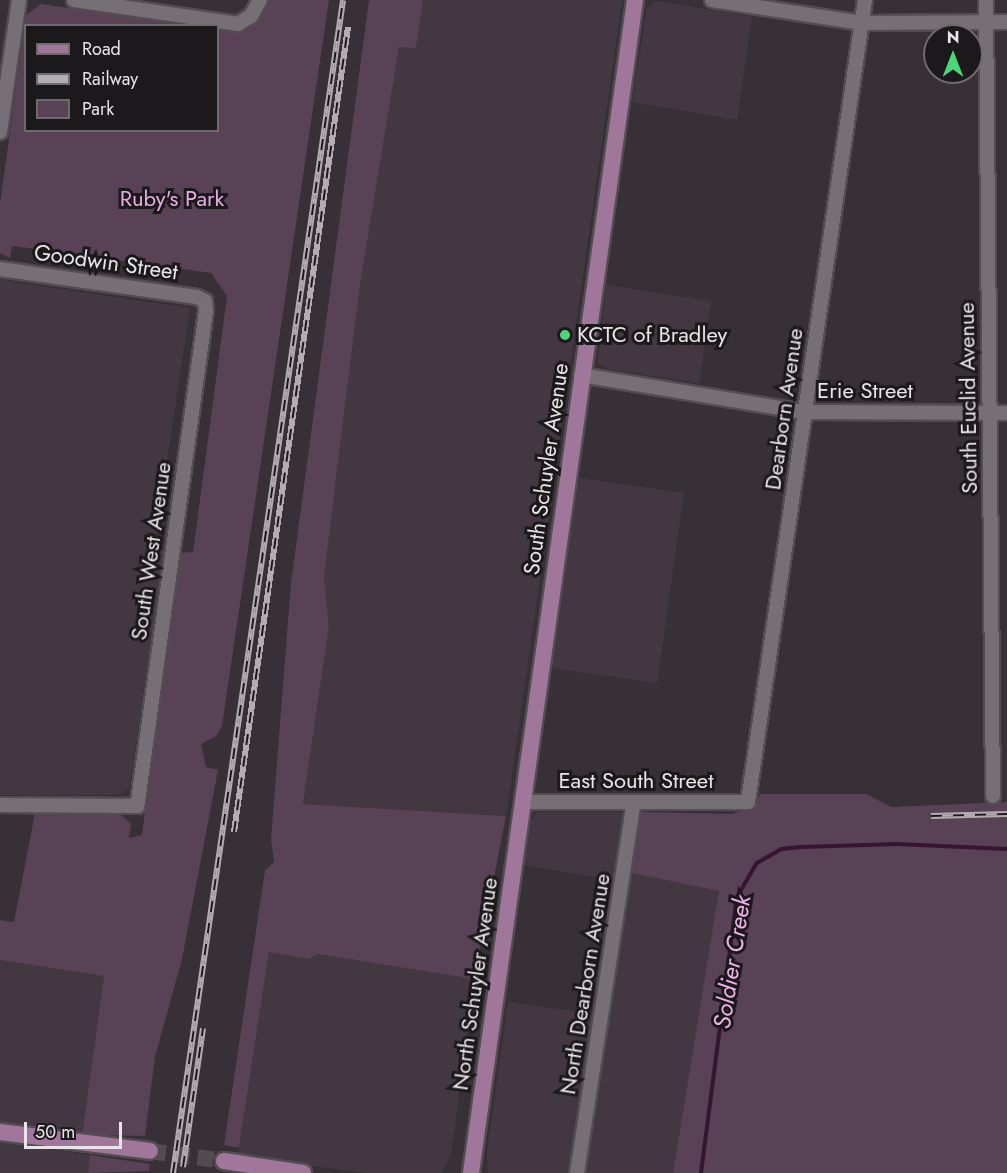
<!DOCTYPE html>
<html>
<head>
<meta charset="utf-8">
<style>
	body { margin:0 }
	#map { position:relative; width:1007px; height:1173px; overflow:hidden; background:#373036; font-family:Jost,sans-serif }
	div>[style] { position:absolute }
	.built>* { inset:0; background:#433842; transform-origin:0 0 }
	.green>* { inset:0; background:#594156 }
	.stream>* { height:4px; margin:-2px; padding:0 2px; transform-origin:2px; border-radius:2px; background:#361533 }
	.major-tunnel>* { height:16px; margin-top:-8px; transform-origin:0; background:repeating-linear-gradient(90deg,#524b51 0 16px,transparent 0 24px) }
	.roads { filter:drop-shadow(2px 0 #534d52) drop-shadow(-2px 0 #534d52) drop-shadow(0 2px #534d52) drop-shadow(0 -2px #534d52) }
	.minor>* { height:14px; margin:-7px; padding:0 7px; transform-origin:7px; border-radius:7px; background:#776f76 }
	.major>* { height:16px; margin:-8px; padding:0 8px; transform-origin:8px; border-radius:8px; background:#a0779b }
	.rail>* { height:6px; margin-top:-3px; transform-origin:0; background:repeating-linear-gradient(90deg,#1c191c 0 11px,#b3adb2 0 22px); box-sizing:border-box; border-block:2px solid #b3adb2 }
	.dots>* { width:16px; height:16px; translate:-50% -50%; box-sizing:border-box; border:3px solid #1c191c; border-radius:50% }
	span { translate:-50% -50%; white-space:nowrap; text-align:center; line-height:1.15; -webkit-text-stroke:6px #1c191c; paint-order:stroke }
	.park-label { font-size:22px; color:#eaade3 }
	.street-label { font-size:22px; color:#e9e4e8 }
	.poi-label { font-size:22px; color:#e9e4e8 }
	.left { translate:0 -50%; text-align:left }
	.water-label { font-size:24px; color:#efb2e8; font-style:italic }
	.legend { position:absolute; left:24px; top:24px; width:195px; height:108px; box-sizing:border-box; background:#1c191c; border:2px solid #6e6a6e; margin:0; padding:8px 10px; list-style:none; font-size:18px; color:#e9e4e8 }
	.legend li { display:flex; align-items:center; gap:12px; height:30px }
	.legend b { width:30px; border:2px solid #6e6a6e }
	.north { position:absolute; left:923px; top:24px; width:60px; height:60px; box-sizing:border-box; background:#1c191c; border:2px solid #6e6a6e; border-radius:50%; rotate:0deg; font-size:16px; font-weight:700; line-height:24px; text-align:center; color:#e9e4e8 }
	.north::after { content:''; display:block; margin:auto; width:21px; height:27px; background:#49d778; clip-path:polygon(50% 0,100% 100%,50% 72%,0 100%) }
	.scale { position:absolute; left:24px; top:1122px; width:98px; height:27px; box-sizing:border-box; border:3px solid #e9e4e8; border-top:0; padding-left:8px; font-size:18px; line-height:21px; white-space:nowrap; color:#e9e4e8; -webkit-text-stroke:4px #1c191c; paint-order:stroke }
</style>
</head>
<body>
<div id="map">
	<div class="built">
		<i style="clip-path:polygon(423px 0,622px 0,506px 816px,303px 804px,329px 626px,324px 577px,360px 285px,399px 46px,416px 48px)"></i>
		<i style="clip-path:polygon(656px 1px,752px 17px,737px 120px,632px 102px,647px 8px)"></i>
		<i style="clip-path:polygon(0 274px,7px 274px,7px 281px,190px 308px,154px 549px,165px 551px,130px 782px,128px 790px,117px 795px,0 795px)"></i>
		<i style="clip-path:polygon(606px 285px,711px 301px,699px 383px,609px 369px,598px 363px)"></i>
		<i style="left:579px;top:478px;width:106px;height:192px;rotate:8deg"></i>
		<i style="clip-path:polygon(537px 812px,626px 812px,618px 881px,523px 865px,531px 822px)"></i>
		<i style="clip-path:polygon(632px 873px,720px 891px,673px 1173px,488px 1173px,487px 1154px,508px 1002px,610px 1016px)"></i>
		<i style="clip-path:polygon(269px 952px,309px 959px,317px 954px,474px 979px,451px 1156px,442px 1173px,366px 1173px,238px 1156px)"></i>
		<i style="clip-path:polygon(0 960px,104px 976px,82px 1135px,0 1123px)"></i>
		<i style="clip-path:polygon(0 1142px,90px 1155px,88px 1173px,0 1173px)"></i>
	</div>
	<div class="green">
		<i style="clip-path:polygon(264px 0,329px 0,222px 726px,216px 736px,201px 744px,206px 767px,218px 770px,182px 959px,155px 1057px,145px 1136px,82px 1135px,104px 976px,0 960px,0 920px,14px 922px,35px 813px,121px 815px,131px 824px,129px 838px,142px 835px,179px 553px,193px 552px,227px 296px,211px 273px,12px 246px,10px 258px,0 253px,0 204px,26px 15px,41px 4px,187px 25px,26px 26px,26px 130px,218px 130px,218px 30px,232px 32px,252px 24px)"></i>
		<i style="clip-path:polygon(369px 0,423px 0,416px 48px,399px 47px,360px 285px,324px 577px,329px 626px,303px 804px,506px 816px,474px 979px,317px 954px,309px 959px,269px 952px,239px 1148px,224px 1145px,265px 870px,274px 862px,271px 839px,291px 583px)"></i>
		<i style="clip-path:polygon(760px 794px,866px 794px,891px 807px,1007px 802px,1007px 1173px,673px 1173px,719px 891px,632px 873px,641px 812px,732px 814px,754px 806px)"></i>
		<i style="clip-path:polygon(90px 1155px,150px 1164px,149px 1171px,88px 1173px)"></i>
	</div>
	<div class="stream">
		<i style="left:701px;top:1173px;width:278px;rotate:-82.6deg"></i>
		<i style="left:737px;top:897px;width:39px;rotate:-60deg"></i>
		<i style="left:757px;top:863px;width:28px;rotate:-30deg"></i>
		<i style="left:781px;top:849px;width:20px;rotate:-6deg"></i>
		<i style="left:801px;top:847px;width:96px;rotate:-1.8deg"></i>
		<i style="left:897px;top:844px;width:110px;rotate:2.6deg"></i>
	</div>
	<div class="major-tunnel">
		<i style="left:150px;top:1151px;width:75px;rotate:7.7deg"></i>
	</div>
	<div class="roads">
		<div class="minor">
			<i style="left:74px;top:0;width:166px;rotate:8.3deg"></i>
			<i style="left:238px;top:24px;width:15px;rotate:-32deg"></i>
			<i style="left:251px;top:16px;width:18px;rotate:-61deg"></i>
			<i style="left:712px;top:0;width:152px;rotate:8.7deg"></i>
			<i style="left:862px;top:23px;width:145px;rotate:-0.4deg"></i>
			<i style="left:986px;top:0;width:796px;rotate:89.5deg"></i>
			<i style="left:0;top:132px;width:133px;rotate:-81.8deg"></i>
			<i style="left:0;top:269px;width:199px;rotate:8.1deg"></i>
			<i style="left:197px;top:297px;width:9px;rotate:27deg"></i>
			<i style="left:205px;top:301px;width:10px;rotate:84deg"></i>
			<i style="left:206px;top:311px;width:500px;rotate:97.9deg"></i>
			<i style="left:137px;top:806px;width:137px;rotate:-179.6deg"></i>
			<i style="left:581px;top:375px;width:227px;rotate:9.4deg"></i>
			<i style="left:805px;top:412px;width:202px;rotate:0.3deg"></i>
			<i style="left:524px;top:802px;width:224px"></i>
			<i style="left:748px;top:802px;width:810px;rotate:-81.7deg"></i>
			<i style="left:577px;top:1173px;width:375px;rotate:-81.3deg"></i>
		</div>
		<div class="major">
			<i style="left:0;top:1132px;width:151px;rotate:7.2deg"></i>
			<i style="left:224px;top:1161px;width:80px;rotate:8.6deg"></i>
			<i style="left:471px;top:1173px;width:1184px;rotate:-82.04deg"></i>
		</div>
	</div>
	<div class="rail">
		<i style="left:931px;top:816px;width:76px;rotate:-1.5deg"></i>
		<i style="left:234px;top:832px;width:813px;rotate:-81.94deg"></i>
		<i style="left:183px;top:1167px;width:140px;rotate:-81.8deg"></i>
		<i style="left:173px;top:1173px;width:1185px;rotate:-81.75deg"></i>
	</div>
	<div class="dots">
		<i style="left:565px;top:335px;background:#49d778"></i>
	</div>
	<div class="park-label">
		<span style="left:172px;top:199px">Ruby's Park</span>
	</div>
	<div class="street-label">
		<span style="left:106px;top:262px;rotate:8deg">Goodwin Street</span>
		<span style="left:865px;top:391px">Erie Street</span>
		<span style="left:968px;top:398px;rotate:-91deg">South Euclid Avenue</span>
		<span style="left:784px;top:409px;rotate:-82deg">Dearborn Avenue</span>
		<span style="left:546px;top:469px;rotate:-82deg">South Schuyler Avenue</span>
		<span style="left:151px;top:551px;rotate:-82deg">South West Avenue</span>
		<span style="left:636px;top:781px">East South Street</span>
		<span style="left:475px;top:984px;rotate:-82deg">North Schuyler Avenue</span>
		<span style="left:585px;top:984px;rotate:-81deg">North Dearborn Avenue</span>
	</div>
	<div class="poi-label">
		<span class="left" style="left:577px;top:335px">KCTC of Bradley</span>
	</div>
	<div class="water-label">
		<span style="left:732px;top:962px;rotate:-81deg">Soldier Creek</span>
	</div>
	<ul class="legend">
	<li><b style="height:8px;background:#a0779b"></b>Road</li>
	<li><b style="height:8px;background:#b3adb2"></b>Railway</li>
	<li><b style="height:16px;background:#594156"></b>Park</li>
	</ul>
	<div class="north">N</div>
	<div class="scale">50 m</div>
</div>
</body>
</html>
